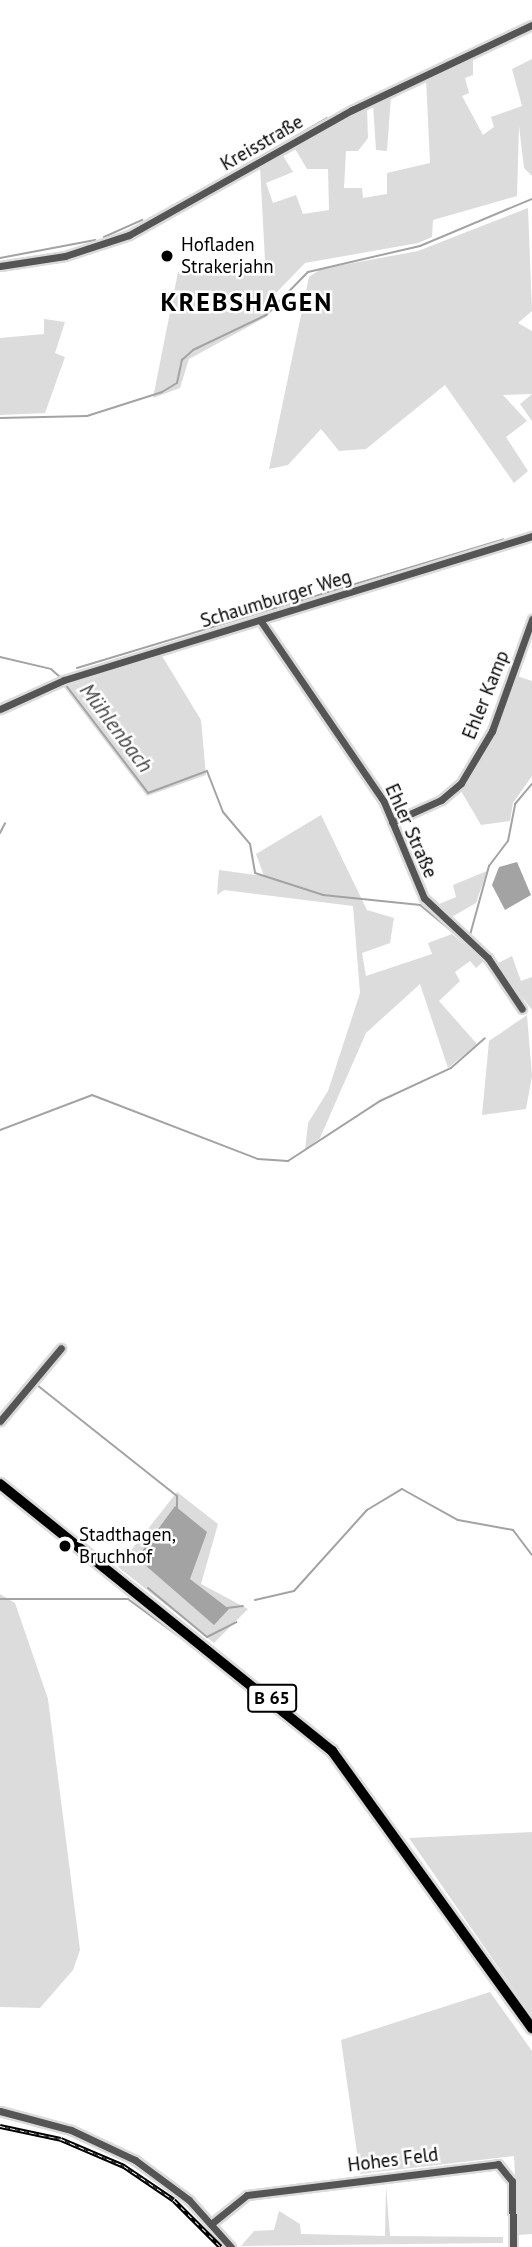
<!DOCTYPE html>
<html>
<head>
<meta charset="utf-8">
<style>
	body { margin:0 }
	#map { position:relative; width:532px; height:2247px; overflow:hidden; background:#fff; font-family:"PT Sans",sans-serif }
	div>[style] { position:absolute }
	.green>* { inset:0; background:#dcdcdc }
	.water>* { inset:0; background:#a3a3a3 }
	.stream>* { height:2px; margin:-1px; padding:0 1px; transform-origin:1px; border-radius:1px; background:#a3a3a3 }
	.roads { filter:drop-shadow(2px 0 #dbdbdb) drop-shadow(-2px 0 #dbdbdb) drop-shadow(0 2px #dbdbdb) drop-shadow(0 -2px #dbdbdb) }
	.minor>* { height:7px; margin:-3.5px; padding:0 3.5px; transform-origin:3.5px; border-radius:3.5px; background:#555 }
	.major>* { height:10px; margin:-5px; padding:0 5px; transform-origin:5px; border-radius:5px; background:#000 }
	.rail>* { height:4.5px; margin-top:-2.25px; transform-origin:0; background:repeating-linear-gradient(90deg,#fff 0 5px,#000 0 10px); box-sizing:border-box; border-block:2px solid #000 }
	.dots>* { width:19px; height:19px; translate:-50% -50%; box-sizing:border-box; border:4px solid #fff; border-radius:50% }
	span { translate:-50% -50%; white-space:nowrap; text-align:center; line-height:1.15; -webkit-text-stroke:5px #fff; paint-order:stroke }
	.shield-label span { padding:2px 5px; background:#fff; border:2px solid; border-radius:5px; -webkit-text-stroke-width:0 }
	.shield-label { font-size:18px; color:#000; font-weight:700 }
	.street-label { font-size:19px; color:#000 }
	.poi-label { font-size:19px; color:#000 }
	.left { translate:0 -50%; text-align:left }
	.water-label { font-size:21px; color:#444; font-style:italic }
	.district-label { font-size:26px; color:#000; font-weight:700; letter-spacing:2px }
</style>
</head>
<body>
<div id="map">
	<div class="green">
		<i style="clip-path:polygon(473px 56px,473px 75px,465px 78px,469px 93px,462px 96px,483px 135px,494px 127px,491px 117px,522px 106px,512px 69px,532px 59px,532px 176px,524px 168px,519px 126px,517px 196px,433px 220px,432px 237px,418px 243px,305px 263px,276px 293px,280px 303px,266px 317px,189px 359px,180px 388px,153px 398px,178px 272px,265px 260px,260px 167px,282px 154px,293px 172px,266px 183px,273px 203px,296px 195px,303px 214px,329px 210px,328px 169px,307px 169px,294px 147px,367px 108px,368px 138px,358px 151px,346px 151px,344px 188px,362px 188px,363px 198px,387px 194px,387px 173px,430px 163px,426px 78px)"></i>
		<i style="clip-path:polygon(391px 96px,387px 151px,376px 150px,373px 104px)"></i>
		<i style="clip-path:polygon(528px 208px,532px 311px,518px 323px,532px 331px,532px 421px,520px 404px,532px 394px,503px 395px,527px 421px,506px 437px,528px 471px,514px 483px,445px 385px,366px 449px,339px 451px,321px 429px,288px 465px,269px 469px,309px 277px,321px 269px,418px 251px)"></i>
		<i style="clip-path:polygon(44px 319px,65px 322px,55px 353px,65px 357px,45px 413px,0 415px,0 338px,44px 334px)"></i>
		<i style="clip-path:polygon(162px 656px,201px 720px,206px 775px,147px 796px,64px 687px)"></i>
		<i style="clip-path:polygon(514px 675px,532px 681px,532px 776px,513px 803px,510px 821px,481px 825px,461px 791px,488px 744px)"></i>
		<i style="clip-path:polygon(321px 815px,367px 910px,394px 918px,390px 943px,362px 953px,366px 976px,432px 954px,428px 943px,452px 934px,484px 961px,476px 968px,470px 961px,455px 972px,460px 981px,439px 1001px,477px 1044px,448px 1068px,420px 984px,366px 1033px,320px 1138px,305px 1150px,308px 1123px,328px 1091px,360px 993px,353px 906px,224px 890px,217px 895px,219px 870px,264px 876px,256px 854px)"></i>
		<i style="clip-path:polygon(487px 871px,476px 903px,450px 918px,437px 905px,456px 897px,453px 885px)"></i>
		<i style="clip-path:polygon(512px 956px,521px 981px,532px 977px,532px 1010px,496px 964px)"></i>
		<i style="clip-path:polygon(527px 1015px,532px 1076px,526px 1109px,482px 1115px,489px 1041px)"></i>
		<i style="clip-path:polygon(177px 1492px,218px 1524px,201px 1584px,248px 1609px,214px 1643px,118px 1567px)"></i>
		<i style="clip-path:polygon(0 1594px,15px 1603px,48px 1699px,80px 1950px,73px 1970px,40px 2008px,0 2007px)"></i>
		<i style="clip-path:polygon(532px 1832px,532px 2016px,409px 1838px)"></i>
		<i style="clip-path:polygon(490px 1992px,532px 2051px,532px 2234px,518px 2235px,514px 2156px,360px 2174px,341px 2040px)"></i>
		<i style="clip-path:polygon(386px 2185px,390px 2236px,503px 2237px,503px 2243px,241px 2246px,254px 2231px,274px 2230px,279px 2211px,300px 2224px,301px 2234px,385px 2236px)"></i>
	</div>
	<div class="water">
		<i style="clip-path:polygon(517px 862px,531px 895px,505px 910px,492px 885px,499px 867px)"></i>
		<i style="clip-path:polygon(175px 1506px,207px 1532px,190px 1579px,229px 1609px,214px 1625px,137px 1558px)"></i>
	</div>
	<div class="stream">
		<i style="left:250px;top:163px;width:89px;rotate:-30.3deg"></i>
		<i style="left:149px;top:219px;width:17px;rotate:-28deg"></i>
		<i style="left:104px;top:237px;width:42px;rotate:-24.1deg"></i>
		<i style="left:0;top:258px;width:97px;rotate:-10.7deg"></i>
		<i style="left:0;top:418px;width:87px;rotate:-1.3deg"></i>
		<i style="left:87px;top:416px;width:79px;rotate:-17.7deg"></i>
		<i style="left:162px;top:392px;width:17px;rotate:-31deg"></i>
		<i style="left:177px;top:383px;width:24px;rotate:-78deg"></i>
		<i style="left:182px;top:360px;width:15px;rotate:-42deg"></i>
		<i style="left:193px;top:350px;width:81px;rotate:-25.6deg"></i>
		<i style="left:266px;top:315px;width:60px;rotate:-45.7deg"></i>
		<i style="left:308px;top:272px;width:115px;rotate:-13.1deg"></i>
		<i style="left:420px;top:246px;width:121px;rotate:-22.8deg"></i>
		<i style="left:0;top:657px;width:52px;rotate:13.2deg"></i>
		<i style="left:51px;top:669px;width:15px;rotate:42deg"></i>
		<i style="left:77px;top:668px;width:445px;rotate:-16.8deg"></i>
		<i style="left:65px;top:684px;width:137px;rotate:52.7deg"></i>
		<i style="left:148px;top:793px;width:63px;rotate:-20.4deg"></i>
		<i style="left:207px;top:771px;width:44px;rotate:68.7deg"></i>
		<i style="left:223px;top:812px;width:42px;rotate:49.8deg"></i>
		<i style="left:250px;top:844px;width:29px;rotate:80deg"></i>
		<i style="left:255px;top:873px;width:71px;rotate:17.9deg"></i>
		<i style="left:323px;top:895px;width:98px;rotate:5.9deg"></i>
		<i style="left:420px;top:905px;width:57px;rotate:39.3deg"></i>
		<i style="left:0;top:833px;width:11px;rotate:-63deg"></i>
		<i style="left:470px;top:935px;width:72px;rotate:-74.6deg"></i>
		<i style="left:489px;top:866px;width:31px;rotate:-53deg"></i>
		<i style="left:508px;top:841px;width:38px;rotate:-79deg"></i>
		<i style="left:515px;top:804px;width:26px;rotate:-50deg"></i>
		<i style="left:0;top:1130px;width:98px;rotate:-20.8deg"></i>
		<i style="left:92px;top:1095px;width:178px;rotate:21.1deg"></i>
		<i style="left:258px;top:1159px;width:30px;rotate:4deg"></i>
		<i style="left:288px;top:1161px;width:110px;rotate:-33.1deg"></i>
		<i style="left:380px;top:1101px;width:78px;rotate:-24.9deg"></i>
		<i style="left:451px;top:1068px;width:45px;rotate:-41.4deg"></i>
		<i style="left:37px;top:1385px;width:179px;rotate:38.4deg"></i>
		<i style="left:177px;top:1496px;width:13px;rotate:90deg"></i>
		<i style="left:148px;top:1588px;width:77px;rotate:39.7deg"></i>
		<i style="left:207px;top:1637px;width:33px;rotate:-27deg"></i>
		<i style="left:0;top:1599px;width:128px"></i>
		<i style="left:128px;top:1599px;width:61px;rotate:36.3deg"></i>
		<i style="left:255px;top:1600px;width:40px;rotate:-13deg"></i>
		<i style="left:294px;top:1591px;width:109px;rotate:-48deg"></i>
		<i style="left:367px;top:1510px;width:41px;rotate:-31deg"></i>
		<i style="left:402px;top:1489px;width:64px;rotate:29deg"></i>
		<i style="left:458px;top:1520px;width:56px;rotate:10.3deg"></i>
		<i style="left:513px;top:1530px;width:31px;rotate:53deg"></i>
		<i style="left:227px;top:1608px;width:16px;rotate:-7deg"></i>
	</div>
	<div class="roads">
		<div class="minor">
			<i style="left:0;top:266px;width:66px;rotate:-8.7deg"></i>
			<i style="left:65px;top:256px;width:67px;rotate:-18.2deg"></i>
			<i style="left:129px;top:235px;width:256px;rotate:-29.3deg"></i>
			<i style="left:352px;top:110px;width:199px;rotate:-25.3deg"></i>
			<i style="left:260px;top:620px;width:220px;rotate:55.7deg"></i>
			<i style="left:384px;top:802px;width:104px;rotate:67.4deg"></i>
			<i style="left:424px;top:898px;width:88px;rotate:43.2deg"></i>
			<i style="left:488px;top:958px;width:61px;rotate:56.3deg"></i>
			<i style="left:0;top:709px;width:70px;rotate:-24.4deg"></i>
			<i style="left:64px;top:680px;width:490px;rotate:-17.1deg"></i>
			<i style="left:392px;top:822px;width:54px;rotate:-24.2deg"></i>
			<i style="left:441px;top:800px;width:26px;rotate:-40deg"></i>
			<i style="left:461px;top:783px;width:61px;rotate:-59.2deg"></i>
			<i style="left:492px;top:731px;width:119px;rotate:-70.3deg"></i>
			<i style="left:0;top:1421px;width:95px;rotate:-50.1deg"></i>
			<i style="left:0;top:2111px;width:73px;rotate:15deg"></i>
			<i style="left:71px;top:2130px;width:71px;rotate:25.1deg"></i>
			<i style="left:135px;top:2160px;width:67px;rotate:36.5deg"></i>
			<i style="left:189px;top:2200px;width:63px;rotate:48.2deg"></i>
			<i style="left:211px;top:2224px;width:46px;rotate:-38.9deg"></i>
			<i style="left:247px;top:2195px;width:253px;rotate:-7deg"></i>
			<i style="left:498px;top:2164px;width:22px;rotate:51deg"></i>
			<i style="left:512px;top:2181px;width:66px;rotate:89.1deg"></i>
		</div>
		<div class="major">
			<i style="left:0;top:1484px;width:426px;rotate:38.8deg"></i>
			<i style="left:332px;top:1751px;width:342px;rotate:54.2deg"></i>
		</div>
	</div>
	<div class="rail">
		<i style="left:0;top:2126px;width:62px;rotate:12deg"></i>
		<i style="left:61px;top:2139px;width:69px;rotate:23.2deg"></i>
		<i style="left:124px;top:2166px;width:60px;rotate:34.2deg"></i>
		<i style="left:174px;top:2200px;width:66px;rotate:45deg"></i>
	</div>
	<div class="dots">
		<i style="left:167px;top:256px;background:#000"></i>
		<i style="left:65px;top:1546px;background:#000"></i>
	</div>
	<div class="shield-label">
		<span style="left:272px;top:1698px">B 65</span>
	</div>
	<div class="street-label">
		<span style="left:262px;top:143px;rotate:-30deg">Kreisstraße</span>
		<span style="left:276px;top:599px;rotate:-17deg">Schaumburger Weg</span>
		<span style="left:486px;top:695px;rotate:-68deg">Ehler Kamp</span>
		<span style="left:411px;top:831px;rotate:66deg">Ehler Straße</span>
		<span style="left:393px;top:2160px;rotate:-7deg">Hohes Feld</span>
	</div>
	<div class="poi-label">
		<span class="left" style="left:181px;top:256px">Hofladen<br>Strakerjahn</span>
		<span class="left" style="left:79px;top:1546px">Stadthagen,<br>Bruchhof</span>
	</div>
	<div class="water-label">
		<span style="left:116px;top:728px;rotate:53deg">Mühlenbach</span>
	</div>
	<div class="district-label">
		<span style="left:247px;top:302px">KREBSHAGEN</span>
	</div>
</div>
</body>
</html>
